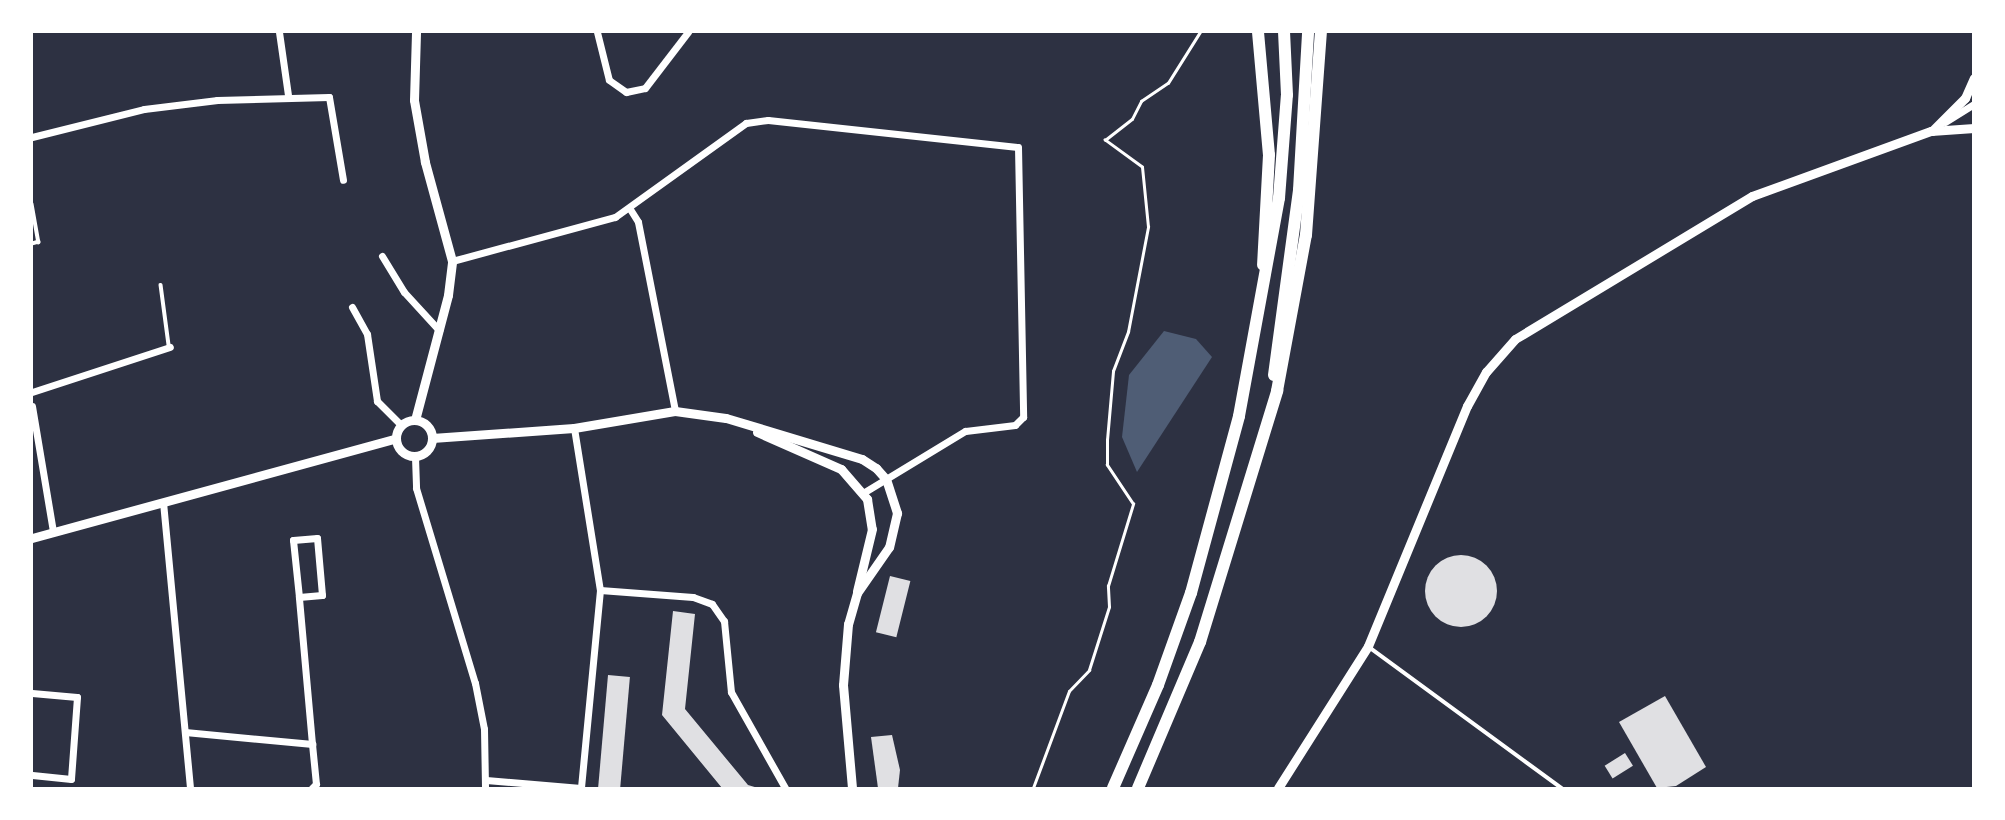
<!DOCTYPE html>
<html>
<head>
<meta charset="utf-8">
<style>
	body { margin:0 }
	#map { position:relative; width:2005px; height:820px; overflow:hidden; background:#2d3142; font-family:Lora,serif }
	div>[style] { position:absolute }
	.water>* { inset:0; background:#4f5d75 }
	.building>* { inset:0; background:#e0e0e3; transform-origin:0 0 }
	.round { border-radius:50% }
	.path>* { height:2.5px; margin:-1.25px; padding:0 1.25px; transform-origin:1.25px; border-radius:1.25px; background:#fff }
	.service>* { height:3.5px; margin:-1.75px; padding:0 1.75px; transform-origin:1.75px; border-radius:1.75px; background:#fff }
	.minor>* { height:7px; margin:-3.5px; padding:0 3.5px; transform-origin:3.5px; border-radius:3.5px; background:#fff }
	.tertiary>* { height:9px; margin:-4.5px; padding:0 4.5px; transform-origin:4.5px; border-radius:4.5px; background:#fff }
	.tertiary>.ring { margin:-4.5px; padding:0; box-sizing:content-box; background:none; border:9px solid #fff; border-radius:50% }
	.trunk>* { height:12px; margin:-6px; padding:0 6px; transform-origin:6px; border-radius:6px; background:#fff }
	span { translate:-50% -50%; white-space:nowrap; text-align:center; line-height:1.15; -webkit-text-stroke:7px #fff; paint-order:stroke }
	.frame { position:absolute; inset:0; border:33px solid #fff; pointer-events:none }
</style>
</head>
<body>
<div id="map">
	<div class="water">
		<i style="clip-path:polygon(1164px 331px,1196px 339px,1212px 357px,1137px 472px,1122px 437px,1129px 375px)"></i>
	</div>
	<div class="building">
		<i class="round" style="left:1425px;top:555px;width:72px;height:72px"></i>
		<i style="left:890px;top:576px;width:21px;height:58px;rotate:14deg"></i>
		<i style="clip-path:polygon(673px 611px,695px 614px,685px 709px,748px 785px,758px 788px,722px 788px,662px 715px)"></i>
		<i style="left:608px;top:675px;width:22px;height:114px;rotate:5deg"></i>
		<i style="clip-path:polygon(1665px 696px,1706px 767px,1676px 786px,1657px 788px,1619px 722px)"></i>
		<i style="clip-path:polygon(892px 735px,900px 770px,898px 788px,878px 788px,871px 737px)"></i>
		<i style="left:1625px;top:753px;width:15px;height:24px;rotate:58deg"></i>
	</div>
	<div class="path">
		<i style="left:1033px;top:788px;width:103px;rotate:-69.6deg"></i>
		<i style="left:1069px;top:691px;width:29px;rotate:-46deg"></i>
		<i style="left:1089px;top:670px;width:66px;rotate:-72.4deg"></i>
		<i style="left:1109px;top:607px;width:21px;rotate:-93deg"></i>
		<i style="left:1108px;top:586px;width:86px;rotate:-73deg"></i>
		<i style="left:1133px;top:504px;width:47px;rotate:-123.7deg"></i>
		<i style="left:1107px;top:465px;width:25px;rotate:-90deg"></i>
		<i style="left:1107px;top:440px;width:69px;rotate:-85deg"></i>
		<i style="left:1113px;top:371px;width:42px;rotate:-69deg"></i>
		<i style="left:1128px;top:332px;width:107px;rotate:-79.2deg"></i>
		<i style="left:1148px;top:227px;width:60px;rotate:-95.7deg"></i>
		<i style="left:1142px;top:167px;width:46px;rotate:-143.9deg"></i>
		<i style="left:1105px;top:140px;width:34px;rotate:-38deg"></i>
		<i style="left:1132px;top:119px;width:20px;rotate:-63deg"></i>
		<i style="left:1141px;top:101px;width:32px;rotate:-34deg"></i>
		<i style="left:1168px;top:83px;width:60px;rotate:-57.9deg"></i>
	</div>
	<div class="service">
		<i style="left:32px;top:204px;width:39px;rotate:80deg"></i>
		<i style="left:39px;top:242px;width:7px;rotate:164deg"></i>
		<i style="left:161px;top:285px;width:61px;rotate:82.4deg"></i>
		<i style="left:1369px;top:647px;width:239px;rotate:36.2deg"></i>
	</div>
	<div class="minor">
		<i style="left:279px;top:32px;width:64px;rotate:81.9deg"></i>
		<i style="left:597px;top:32px;width:49px;rotate:76deg"></i>
		<i style="left:609px;top:80px;width:21px;rotate:35deg"></i>
		<i style="left:626px;top:92px;width:19px;rotate:-12deg"></i>
		<i style="left:645px;top:88px;width:71px;rotate:-52.5deg"></i>
		<i style="left:1945px;top:122px;width:34px;rotate:-32deg"></i>
		<i style="left:32px;top:137px;width:115px;rotate:-14deg"></i>
		<i style="left:144px;top:109px;width:74px;rotate:-7deg"></i>
		<i style="left:217px;top:100px;width:112px;rotate:-1.5deg"></i>
		<i style="left:329px;top:97px;width:84px;rotate:80.4deg"></i>
		<i style="left:630px;top:209px;width:15px;rotate:58deg"></i>
		<i style="left:638px;top:222px;width:193px;rotate:78.9deg"></i>
		<i style="left:382px;top:256px;width:42px;rotate:58.6deg"></i>
		<i style="left:404px;top:292px;width:52px;rotate:47.4deg"></i>
		<i style="left:452px;top:261px;width:169px;rotate:-15.1deg"></i>
		<i style="left:615px;top:217px;width:161px;rotate:-35.7deg"></i>
		<i style="left:746px;top:123px;width:22px;rotate:-8deg"></i>
		<i style="left:768px;top:120px;width:251px;rotate:6.2deg"></i>
		<i style="left:1018px;top:147px;width:270px;rotate:88.9deg"></i>
		<i style="left:1023px;top:417px;width:11px;rotate:135deg"></i>
		<i style="left:1015px;top:425px;width:50px;rotate:173.2deg"></i>
		<i style="left:965px;top:431px;width:119px;rotate:148.7deg"></i>
		<i style="left:352px;top:307px;width:31px;rotate:61deg"></i>
		<i style="left:367px;top:334px;width:68px;rotate:81.5deg"></i>
		<i style="left:377px;top:401px;width:34px;rotate:45deg"></i>
		<i style="left:32px;top:392px;width:145px;rotate:-18.1deg"></i>
		<i style="left:32px;top:406px;width:128px;rotate:80.5deg"></i>
		<i style="left:574px;top:428px;width:164px;rotate:80.9deg"></i>
		<i style="left:600px;top:590px;width:199px;rotate:95.5deg"></i>
		<i style="left:415px;top:457px;width:31px;rotate:88deg"></i>
		<i style="left:416px;top:488px;width:204px;rotate:73.2deg"></i>
		<i style="left:475px;top:683px;width:47px;rotate:78.9deg"></i>
		<i style="left:484px;top:729px;width:59px;rotate:89deg"></i>
		<i style="left:163px;top:502px;width:287px;rotate:84.6deg"></i>
		<i style="left:600px;top:590px;width:93px;rotate:4.3deg"></i>
		<i style="left:693px;top:597px;width:20px;rotate:20deg"></i>
		<i style="left:712px;top:604px;width:21px;rotate:55deg"></i>
		<i style="left:724px;top:621px;width:71px;rotate:84.4deg"></i>
		<i style="left:731px;top:692px;width:110px;rotate:60.6deg"></i>
		<i style="left:32px;top:693px;width:45px;rotate:5.1deg"></i>
		<i style="left:77px;top:697px;width:82px;rotate:94.2deg"></i>
		<i style="left:71px;top:779px;width:39px;rotate:-174deg"></i>
		<i style="left:185px;top:732px;width:128px;rotate:5.4deg"></i>
		<i style="left:312px;top:744px;width:148px;rotate:-95.1deg"></i>
		<i style="left:299px;top:597px;width:23px;rotate:-5deg"></i>
		<i style="left:322px;top:595px;width:57px;rotate:-95deg"></i>
		<i style="left:317px;top:538px;width:24px;rotate:175deg"></i>
		<i style="left:293px;top:540px;width:57px;rotate:84deg"></i>
		<i style="left:312px;top:744px;width:40px;rotate:84.3deg"></i>
		<i style="left:316px;top:784px;width:6px;rotate:135deg"></i>
		<i style="left:486px;top:780px;width:95px;rotate:4.8deg"></i>
	</div>
	<div class="tertiary">
		<i style="left:1932px;top:131px;width:47px;rotate:-45deg"></i>
		<i style="left:1965px;top:98px;width:22px;rotate:-66deg"></i>
		<i class="ring" style="left:396px;top:420px;width:27px;height:27px"></i>
		<i style="left:415px;top:420px;width:129px;rotate:-75.2deg"></i>
		<i style="left:448px;top:295px;width:34px;rotate:-83deg"></i>
		<i style="left:452px;top:261px;width:103px;rotate:-105.3deg"></i>
		<i style="left:425px;top:162px;width:63px;rotate:-100.1deg"></i>
		<i style="left:414px;top:100px;width:68px;rotate:-88.3deg"></i>
		<i style="left:757px;top:432px;width:92px;rotate:23.8deg"></i>
		<i style="left:841px;top:469px;width:40px;rotate:49deg"></i>
		<i style="left:867px;top:499px;width:30px;rotate:81deg"></i>
		<i style="left:872px;top:529px;width:64px;rotate:103.6deg"></i>
		<i style="left:432px;top:438px;width:142px;rotate:-4deg"></i>
		<i style="left:574px;top:428px;width:102px;rotate:-9.6deg"></i>
		<i style="left:675px;top:411px;width:51px;rotate:7.8deg"></i>
		<i style="left:726px;top:418px;width:142px;rotate:16.8deg"></i>
		<i style="left:862px;top:459px;width:17px;rotate:33deg"></i>
		<i style="left:876px;top:468px;width:15px;rotate:48deg"></i>
		<i style="left:886px;top:479px;width:36px;rotate:72deg"></i>
		<i style="left:897px;top:513px;width:35px;rotate:103deg"></i>
		<i style="left:889px;top:547px;width:56px;rotate:124.8deg"></i>
		<i style="left:857px;top:593px;width:32px;rotate:106deg"></i>
		<i style="left:848px;top:624px;width:61px;rotate:94.7deg"></i>
		<i style="left:843px;top:685px;width:103px;rotate:85deg"></i>
		<i style="left:32px;top:538px;width:376px;rotate:-15.3deg"></i>
		<i style="left:1278px;top:788px;width:168px;rotate:-57.6deg"></i>
		<i style="left:1368px;top:646px;width:260px;rotate:-67.6deg"></i>
		<i style="left:1467px;top:406px;width:39px;rotate:-61deg"></i>
		<i style="left:1486px;top:372px;width:44px;rotate:-48.7deg"></i>
		<i style="left:1515px;top:339px;width:277px;rotate:-31.1deg"></i>
		<i style="left:1752px;top:196px;width:190px;rotate:-20deg"></i>
		<i style="left:1931px;top:131px;width:43px;rotate:-4deg"></i>
	</div>
	<div class="trunk">
		<i style="left:1258px;top:32px;width:123px;rotate:84.9deg"></i>
		<i style="left:1269px;top:155px;width:110px;rotate:93.1deg"></i>
		<i style="left:1274px;top:375px;width:187px;rotate:-82.3deg"></i>
		<i style="left:1299px;top:190px;width:158px;rotate:-86.7deg"></i>
		<i style="left:1113px;top:788px;width:112px;rotate:-66.4deg"></i>
		<i style="left:1158px;top:685px;width:98px;rotate:-70.3deg"></i>
		<i style="left:1191px;top:593px;width:183px;rotate:-74.8deg"></i>
		<i style="left:1239px;top:416px;width:222px;rotate:-79.6deg"></i>
		<i style="left:1279px;top:198px;width:103px;rotate:-85.6deg"></i>
		<i style="left:1287px;top:95px;width:63px;rotate:-92.7deg"></i>
		<i style="left:1138px;top:788px;width:159px;rotate:-67deg"></i>
		<i style="left:1200px;top:642px;width:263px;rotate:-72.9deg"></i>
		<i style="left:1277px;top:391px;width:159px;rotate:-79.5deg"></i>
		<i style="left:1306px;top:235px;width:204px;rotate:-85.8deg"></i>
	</div>
	<div class="frame"></div>
</div>
</body>
</html>
